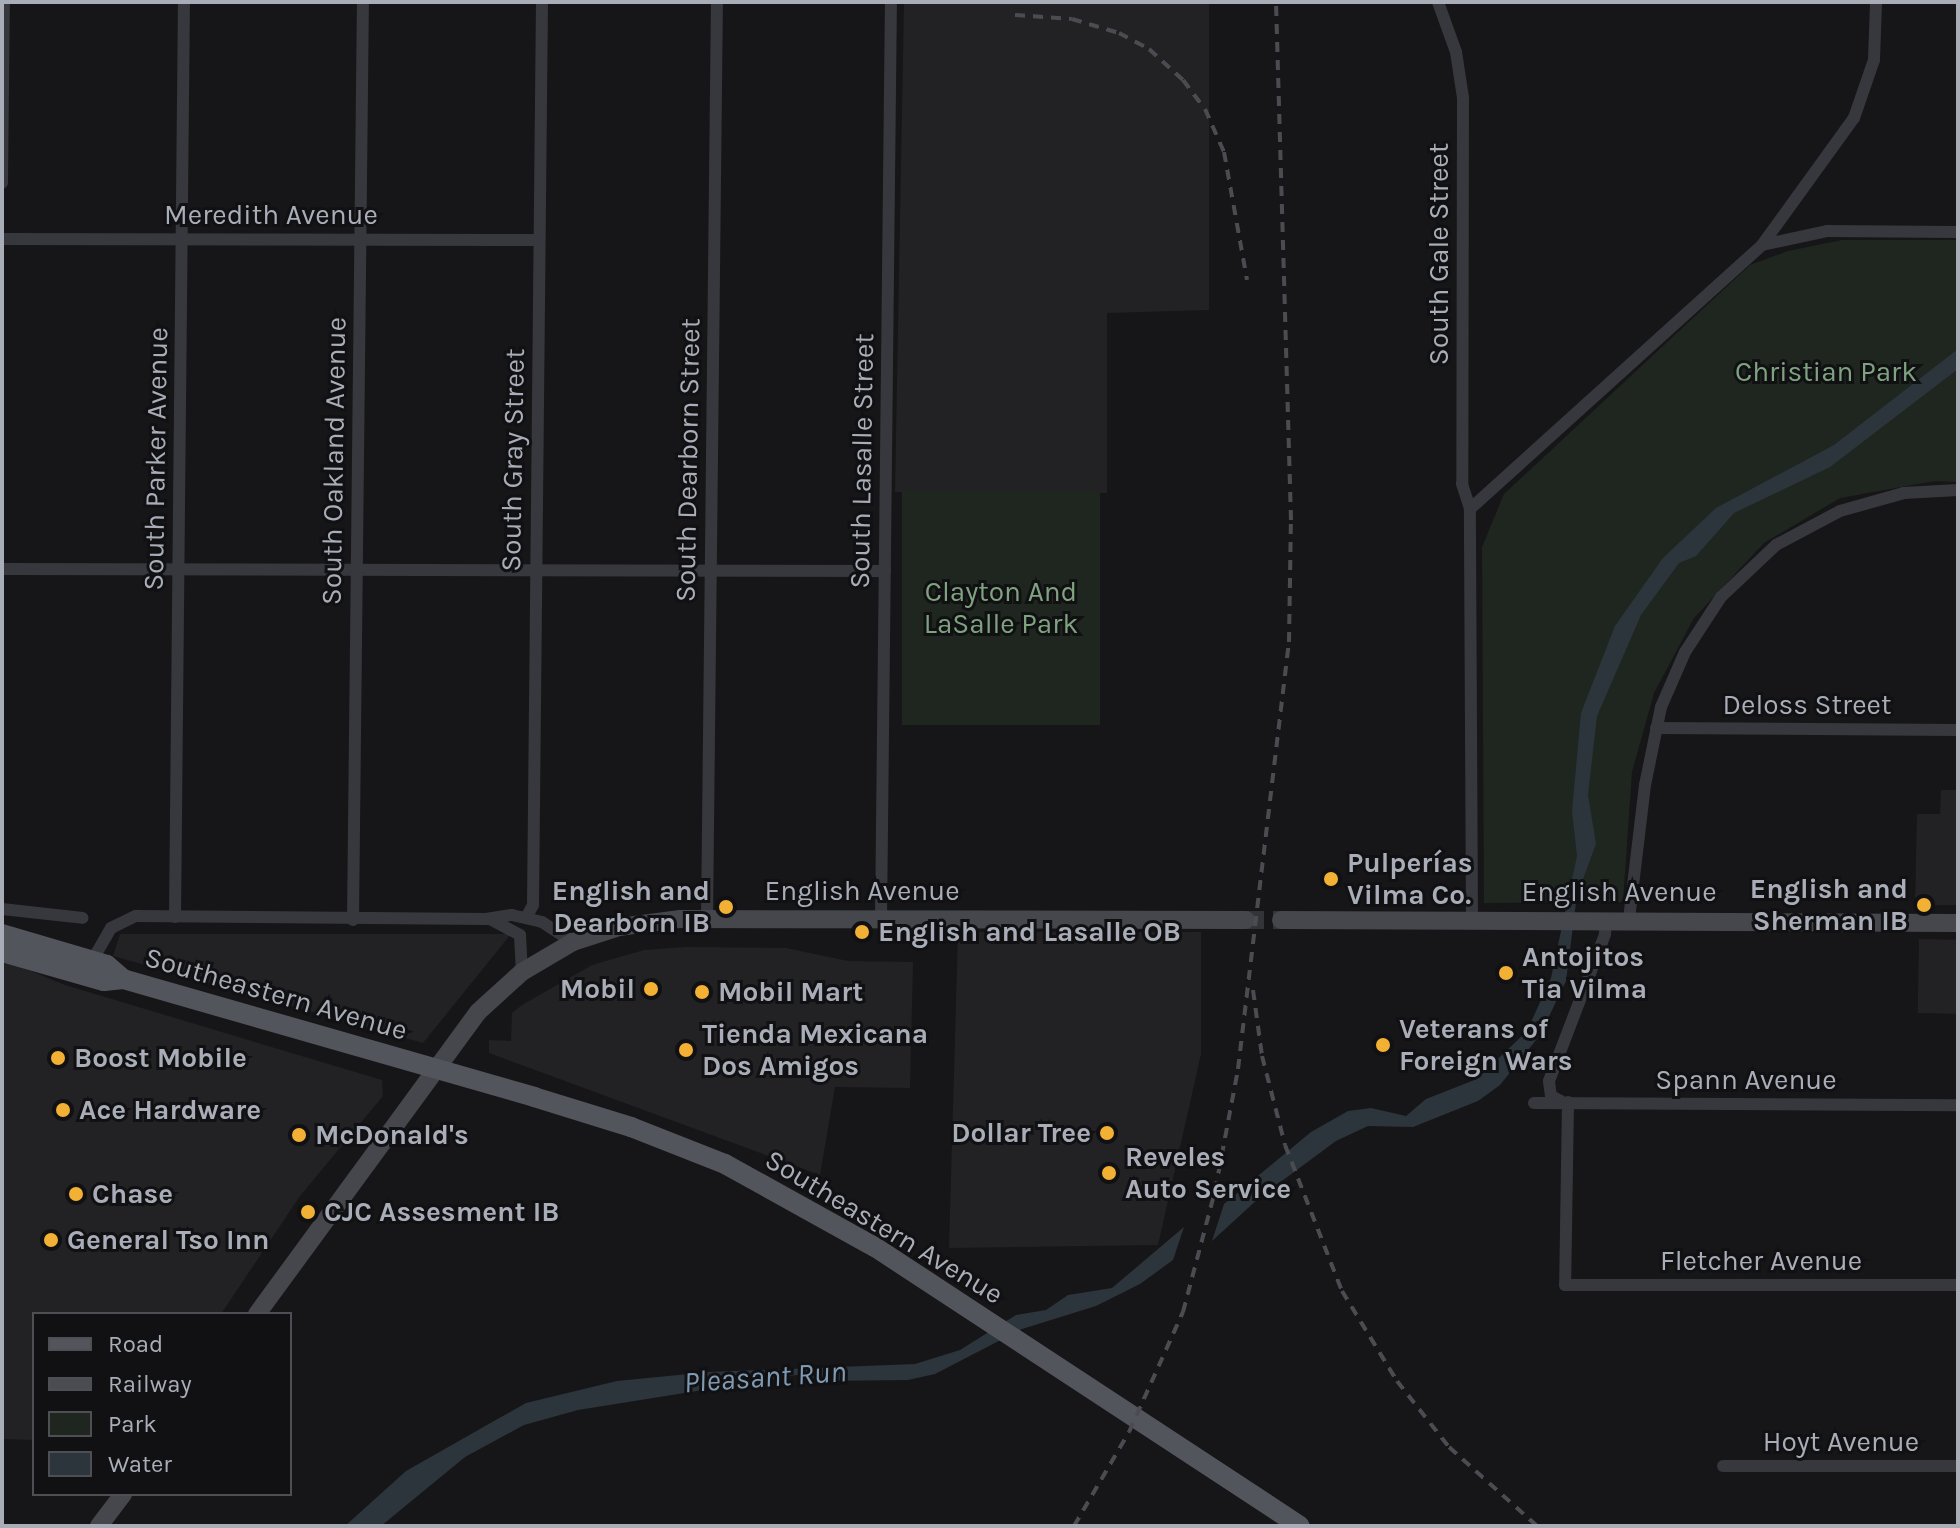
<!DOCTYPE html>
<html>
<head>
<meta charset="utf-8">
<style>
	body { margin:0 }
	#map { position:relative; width:1960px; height:1528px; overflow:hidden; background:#161618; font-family:Karla,sans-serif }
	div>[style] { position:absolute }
	.built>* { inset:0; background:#222225; transform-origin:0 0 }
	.green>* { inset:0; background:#1e261f; transform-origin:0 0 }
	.water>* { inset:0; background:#2c353c }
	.secondary-tunnel>* { height:18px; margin-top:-9px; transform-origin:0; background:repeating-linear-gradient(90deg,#333438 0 18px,transparent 0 27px) }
	.street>* { height:12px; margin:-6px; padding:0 6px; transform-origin:6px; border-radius:6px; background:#37383d }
	.secondary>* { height:18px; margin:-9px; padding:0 9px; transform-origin:9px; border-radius:9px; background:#45474d }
	.primary>* { height:20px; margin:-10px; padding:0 10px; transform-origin:10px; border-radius:10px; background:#53555c }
	.rail>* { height:4px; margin-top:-2px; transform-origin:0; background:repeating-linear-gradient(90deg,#4a4c52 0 10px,transparent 0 18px) }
	.dots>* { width:22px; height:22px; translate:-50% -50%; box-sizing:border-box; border:4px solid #111113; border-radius:50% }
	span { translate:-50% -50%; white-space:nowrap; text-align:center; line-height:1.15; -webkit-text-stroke:6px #111113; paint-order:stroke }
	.street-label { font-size:28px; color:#a8adb8 }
	.park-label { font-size:28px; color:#7fa381 }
	.poi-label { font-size:28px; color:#a8adb8; font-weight:700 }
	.left { translate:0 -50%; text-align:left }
	.right { translate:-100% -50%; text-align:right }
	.water-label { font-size:30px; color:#7f9bb3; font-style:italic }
	.frame { position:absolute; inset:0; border:4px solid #a8adb8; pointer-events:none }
	.legend { position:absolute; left:32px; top:1312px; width:260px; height:184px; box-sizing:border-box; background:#111113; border:2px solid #4d4f55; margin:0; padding:10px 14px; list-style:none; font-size:24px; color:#a8adb8 }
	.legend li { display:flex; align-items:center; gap:16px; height:40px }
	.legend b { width:40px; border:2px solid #4d4f55 }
</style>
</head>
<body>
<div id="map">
	<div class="built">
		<i style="clip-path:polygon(904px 2px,1209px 2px,1209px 310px,1107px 313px,1107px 493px,895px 492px)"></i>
		<i style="clip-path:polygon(1941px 790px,1958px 790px,1958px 905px,1915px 905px,1917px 814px,1940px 814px)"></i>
		<i style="clip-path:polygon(958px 932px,1201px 932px,1201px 1054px,1158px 1245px,949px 1248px)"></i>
		<i style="clip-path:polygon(120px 934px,511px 934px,423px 1043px,113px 956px)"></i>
		<i style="left:1919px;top:939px;width:39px;height:74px;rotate:1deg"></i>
		<i style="clip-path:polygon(686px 947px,786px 948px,848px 961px,913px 962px,910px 1088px,835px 1087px,820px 1175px,489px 1053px,489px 1040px,511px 1041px,512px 1013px,522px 1005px,592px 965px,644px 950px)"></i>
		<i style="clip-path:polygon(2px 959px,65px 985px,382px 1080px,383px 1096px,300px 1196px,221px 1314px,34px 1314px,34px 1440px,2px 1439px)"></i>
	</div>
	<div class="green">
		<i style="clip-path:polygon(1842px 240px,1958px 240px,1958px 482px,1935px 481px,1840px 498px,1764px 543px,1694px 618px,1654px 693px,1632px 772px,1623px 902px,1484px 903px,1482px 547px,1504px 494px,1750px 265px,1788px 251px)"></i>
		<i style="left:1100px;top:491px;width:234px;height:198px;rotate:90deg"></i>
	</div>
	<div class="water">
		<i style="clip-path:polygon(1958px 349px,1958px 369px,1830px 467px,1734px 513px,1696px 556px,1679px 563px,1641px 615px,1597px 716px,1588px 795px,1596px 844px,1577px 895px,1566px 981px,1540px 1035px,1500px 1085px,1478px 1101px,1413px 1127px,1368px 1126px,1336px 1141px,1259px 1198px,1212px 1241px,1224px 1204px,1311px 1132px,1348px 1111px,1371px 1108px,1406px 1116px,1426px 1099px,1477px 1079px,1527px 1031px,1551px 978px,1577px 856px,1572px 811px,1581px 713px,1615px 626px,1663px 558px,1716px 508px,1834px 445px)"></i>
		<i style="clip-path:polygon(1184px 1227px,1173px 1260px,1140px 1284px,1096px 1306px,1022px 1329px,935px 1374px,908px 1380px,819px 1381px,803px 1374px,578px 1410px,524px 1425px,465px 1457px,381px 1526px,345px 1526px,406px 1471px,526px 1403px,617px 1381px,709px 1372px,915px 1364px,960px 1350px,1016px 1315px,1046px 1310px,1068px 1295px,1112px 1288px)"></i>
	</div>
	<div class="secondary-tunnel">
		<i style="left:1246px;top:920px;width:35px"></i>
	</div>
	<div class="street">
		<i style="left:1438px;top:2px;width:53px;rotate:70.2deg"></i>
		<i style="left:1456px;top:52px;width:47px;rotate:81.3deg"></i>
		<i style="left:1463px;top:98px;width:386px;rotate:90.1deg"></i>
		<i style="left:1462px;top:484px;width:26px;rotate:72deg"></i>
		<i style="left:2px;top:183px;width:181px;rotate:-89.4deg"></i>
		<i style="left:2px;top:239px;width:537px;rotate:0.11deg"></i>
		<i style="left:1762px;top:245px;width:157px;rotate:-54.1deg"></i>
		<i style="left:1854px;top:118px;width:61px;rotate:-71deg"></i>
		<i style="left:1874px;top:60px;width:58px;rotate:-88deg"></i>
		<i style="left:2px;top:569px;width:883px;rotate:0.13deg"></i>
		<i style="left:1656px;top:728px;width:302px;rotate:0.4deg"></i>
		<i style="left:2px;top:909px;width:81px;rotate:6.3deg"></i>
		<i style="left:527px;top:916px;width:13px;rotate:-61deg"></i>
		<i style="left:533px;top:905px;width:903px;rotate:-89.43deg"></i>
		<i style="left:175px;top:917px;width:915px;rotate:-89.44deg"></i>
		<i style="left:490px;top:919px;width:34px;rotate:28deg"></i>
		<i style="left:520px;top:935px;width:37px;rotate:87deg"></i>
		<i style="left:707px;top:919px;width:917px;rotate:-89.38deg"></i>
		<i style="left:1629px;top:919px;width:135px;rotate:-83.2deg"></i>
		<i style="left:1645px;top:785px;width:80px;rotate:-78.4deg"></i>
		<i style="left:1661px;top:707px;width:60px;rotate:-66.4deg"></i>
		<i style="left:1685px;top:652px;width:66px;rotate:-56.8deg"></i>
		<i style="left:1721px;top:597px;width:76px;rotate:-43.4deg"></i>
		<i style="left:1776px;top:545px;width:72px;rotate:-28deg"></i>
		<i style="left:1840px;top:511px;width:66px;rotate:-15.7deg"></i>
		<i style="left:1904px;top:493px;width:54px;rotate:-3.2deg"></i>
		<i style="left:353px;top:920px;width:918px;rotate:-89.38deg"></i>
		<i style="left:881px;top:920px;width:918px;rotate:-89.38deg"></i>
		<i style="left:1472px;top:920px;width:411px;rotate:-90.3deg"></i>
		<i style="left:1470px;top:509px;width:394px;rotate:-42.1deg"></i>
		<i style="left:1762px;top:245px;width:66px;rotate:-12.2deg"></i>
		<i style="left:1827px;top:231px;width:131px;rotate:0.4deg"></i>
		<i style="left:92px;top:961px;width:38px;rotate:-60deg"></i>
		<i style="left:111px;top:928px;width:28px;rotate:-26deg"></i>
		<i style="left:136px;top:916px;width:350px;rotate:0.5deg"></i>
		<i style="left:486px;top:919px;width:26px;rotate:-9deg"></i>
		<i style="left:512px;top:915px;width:31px;rotate:13deg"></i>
		<i style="left:542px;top:922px;width:37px;rotate:33deg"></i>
		<i style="left:1561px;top:1101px;width:11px;rotate:-153deg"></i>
		<i style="left:1551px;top:1096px;width:15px;rotate:-98deg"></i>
		<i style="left:1549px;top:1081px;width:157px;rotate:-69.1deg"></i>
		<i style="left:1605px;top:934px;width:14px;rotate:-86deg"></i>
		<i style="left:1568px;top:1102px;width:183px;rotate:90.9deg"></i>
		<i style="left:1565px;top:1285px;width:393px"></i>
		<i style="left:1534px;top:1103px;width:424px;rotate:0.3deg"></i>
		<i style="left:1723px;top:1466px;width:235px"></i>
	</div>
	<div class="secondary">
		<i style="left:1281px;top:920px;width:677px;rotate:0.25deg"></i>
		<i style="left:257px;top:1314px;width:374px;rotate:-53.8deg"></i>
		<i style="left:478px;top:1012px;width:59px;rotate:-42.3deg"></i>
		<i style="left:522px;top:972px;width:59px;rotate:-30.5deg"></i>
		<i style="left:573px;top:942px;width:48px;rotate:-18.1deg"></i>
		<i style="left:619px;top:927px;width:62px;rotate:-7.5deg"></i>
		<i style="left:680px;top:919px;width:566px;rotate:0.1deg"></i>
		<i style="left:99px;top:1526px;width:40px;rotate:-53deg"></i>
	</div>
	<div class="primary">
		<i style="left:2px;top:934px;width:109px;rotate:16.4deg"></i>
		<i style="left:107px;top:965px;width:21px;rotate:41deg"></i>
		<i style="left:2px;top:952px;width:106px;rotate:15.9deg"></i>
		<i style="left:104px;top:981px;width:19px;rotate:-6deg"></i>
		<i style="left:123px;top:979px;width:428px;rotate:16deg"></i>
		<i style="left:534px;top:1097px;width:102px;rotate:17.2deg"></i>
		<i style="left:631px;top:1127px;width:101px;rotate:21.5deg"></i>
		<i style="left:725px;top:1164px;width:171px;rotate:29deg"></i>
		<i style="left:875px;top:1247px;width:508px;rotate:33.28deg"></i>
	</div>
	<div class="rail">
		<i style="left:1015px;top:15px;width:57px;rotate:4deg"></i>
		<i style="left:1072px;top:19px;width:49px;rotate:16.6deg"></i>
		<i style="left:1119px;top:33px;width:34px;rotate:28deg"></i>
		<i style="left:1149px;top:49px;width:46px;rotate:42.4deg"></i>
		<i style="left:1183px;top:80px;width:36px;rotate:53deg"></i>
		<i style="left:1205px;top:109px;width:47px;rotate:66.2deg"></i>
		<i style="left:1224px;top:152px;width:130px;rotate:79.8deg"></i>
		<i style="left:1253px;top:990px;width:67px;rotate:82.2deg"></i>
		<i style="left:1262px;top:1056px;width:92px;rotate:75.5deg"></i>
		<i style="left:1285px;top:1145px;width:157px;rotate:68.7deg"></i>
		<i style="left:1342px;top:1291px;width:105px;rotate:58.6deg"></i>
		<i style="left:1397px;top:1381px;width:84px;rotate:51.8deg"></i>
		<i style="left:1449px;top:1447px;width:118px;rotate:41.9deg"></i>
		<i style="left:1074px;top:1526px;width:109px;rotate:-59.7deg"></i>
		<i style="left:1129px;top:1432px;width:132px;rotate:-65.8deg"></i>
		<i style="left:1183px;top:1312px;width:125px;rotate:-75.2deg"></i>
		<i style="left:1215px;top:1191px;width:124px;rotate:-79.3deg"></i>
		<i style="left:1238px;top:1069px;width:430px;rotate:-83.2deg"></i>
		<i style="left:1289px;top:642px;width:122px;rotate:-89.1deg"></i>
		<i style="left:1291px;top:520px;width:518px;rotate:-91.66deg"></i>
	</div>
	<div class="dots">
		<i style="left:1331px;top:879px;background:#f2b134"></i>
		<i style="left:1924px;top:905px;background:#f2b134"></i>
		<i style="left:726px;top:907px;background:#f2b134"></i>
		<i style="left:862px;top:932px;background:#f2b134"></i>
		<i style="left:1506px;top:973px;background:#f2b134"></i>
		<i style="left:651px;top:989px;background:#f2b134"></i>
		<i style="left:702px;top:992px;background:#f2b134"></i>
		<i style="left:1383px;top:1045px;background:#f2b134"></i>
		<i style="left:686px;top:1050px;background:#f2b134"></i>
		<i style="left:58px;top:1058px;background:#f2b134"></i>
		<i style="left:63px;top:1110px;background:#f2b134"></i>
		<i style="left:1107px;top:1133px;background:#f2b134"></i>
		<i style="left:299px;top:1135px;background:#f2b134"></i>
		<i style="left:1109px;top:1173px;background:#f2b134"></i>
		<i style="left:76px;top:1194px;background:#f2b134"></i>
		<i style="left:308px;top:1212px;background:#f2b134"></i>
		<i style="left:51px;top:1240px;background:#f2b134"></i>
	</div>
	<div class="street-label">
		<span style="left:271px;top:215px">Meredith Avenue</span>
		<span style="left:1439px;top:254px;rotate:-90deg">South Gale Street</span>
		<span style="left:156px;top:459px;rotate:-89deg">South Parker Avenue</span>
		<span style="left:513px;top:460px;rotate:-89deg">South Gray Street</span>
		<span style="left:688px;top:460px;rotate:-89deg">South Dearborn Street</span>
		<span style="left:334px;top:461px;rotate:-89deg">South Oakland Avenue</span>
		<span style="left:862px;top:461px;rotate:-89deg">South Lasalle Street</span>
		<span style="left:1807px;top:705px">Deloss Street</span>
		<span style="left:862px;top:891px">English Avenue</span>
		<span style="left:1619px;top:892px">English Avenue</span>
		<span style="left:276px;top:994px;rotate:16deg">Southeastern Avenue</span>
		<span style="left:1746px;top:1080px">Spann Avenue</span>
		<span style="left:884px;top:1227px;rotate:31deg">Southeastern Avenue</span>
		<span style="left:1761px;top:1261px">Fletcher Avenue</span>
		<span style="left:1841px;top:1442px">Hoyt Avenue</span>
	</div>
	<div class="park-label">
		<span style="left:1826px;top:372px">Christian Park</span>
		<span style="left:1001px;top:608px">Clayton And<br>LaSalle Park</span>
	</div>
	<div class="poi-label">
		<span class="left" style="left:1347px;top:879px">Pulperías<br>Vilma Co.</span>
		<span class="right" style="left:1908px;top:905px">English and<br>Sherman IB</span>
		<span class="right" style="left:710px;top:907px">English and<br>Dearborn IB</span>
		<span class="left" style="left:878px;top:932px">English and Lasalle OB</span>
		<span class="left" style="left:1522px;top:973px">Antojitos<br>Tia Vilma</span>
		<span class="right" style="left:635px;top:989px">Mobil</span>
		<span class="left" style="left:718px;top:992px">Mobil Mart</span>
		<span class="left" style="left:1399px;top:1045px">Veterans of<br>Foreign Wars</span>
		<span class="left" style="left:702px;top:1050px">Tienda Mexicana<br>Dos Amigos</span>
		<span class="left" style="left:74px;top:1058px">Boost Mobile</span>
		<span class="left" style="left:79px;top:1110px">Ace Hardware</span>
		<span class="right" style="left:1091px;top:1133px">Dollar Tree</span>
		<span class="left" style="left:315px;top:1135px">McDonald's</span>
		<span class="left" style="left:1125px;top:1173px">Reveles<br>Auto Service</span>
		<span class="left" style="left:92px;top:1194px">Chase</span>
		<span class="left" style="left:324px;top:1212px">CJC Assesment IB</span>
		<span class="left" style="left:67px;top:1240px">General Tso Inn</span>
	</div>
	<div class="water-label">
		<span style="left:765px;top:1377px;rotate:-4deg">Pleasant Run</span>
	</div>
	<div class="frame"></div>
	<ul class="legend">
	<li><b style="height:10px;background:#53555c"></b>Road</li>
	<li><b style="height:10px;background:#4a4c52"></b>Railway</li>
	<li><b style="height:22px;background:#1e261f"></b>Park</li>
	<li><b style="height:22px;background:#2c353c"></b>Water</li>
	</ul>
</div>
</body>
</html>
